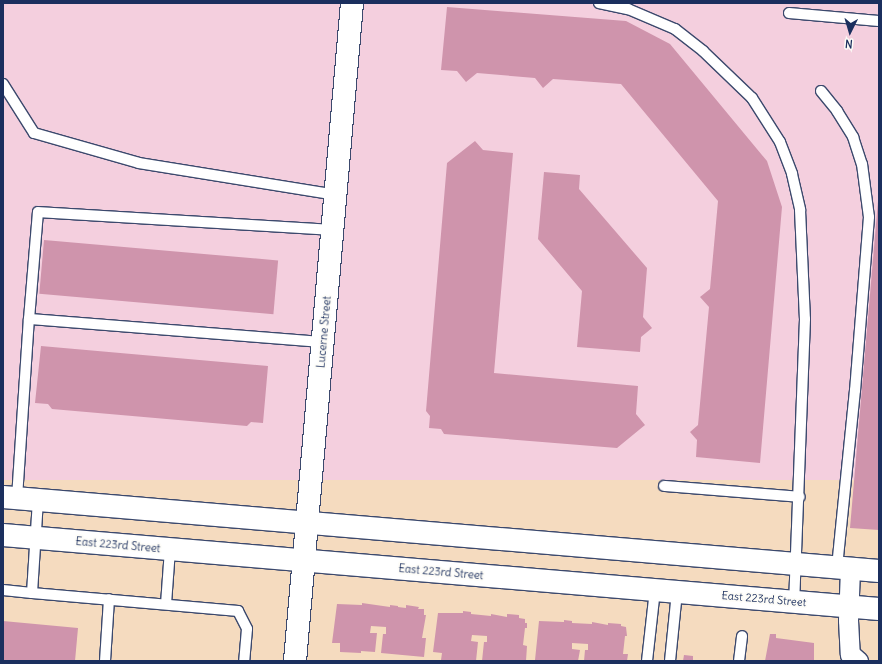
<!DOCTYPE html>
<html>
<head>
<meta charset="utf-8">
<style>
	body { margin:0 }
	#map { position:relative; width:882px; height:664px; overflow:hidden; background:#f5dbbf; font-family:Delius,sans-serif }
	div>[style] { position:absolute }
	.built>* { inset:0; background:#f4cfde; transform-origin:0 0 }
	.building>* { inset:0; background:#cf94ac; transform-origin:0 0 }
	.roads { filter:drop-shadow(1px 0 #3c496d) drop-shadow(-1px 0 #3c496d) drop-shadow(0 1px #3c496d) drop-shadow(0 -1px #3c496d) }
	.service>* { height:10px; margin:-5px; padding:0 5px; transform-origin:5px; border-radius:5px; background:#fff }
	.minor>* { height:19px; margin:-9.5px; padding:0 9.5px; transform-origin:9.5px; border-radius:9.5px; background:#fff }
	.tertiary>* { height:22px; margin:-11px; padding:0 11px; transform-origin:11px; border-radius:11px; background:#fff }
	.secondary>* { height:22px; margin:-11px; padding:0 11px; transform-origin:11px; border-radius:11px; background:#fff }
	span { translate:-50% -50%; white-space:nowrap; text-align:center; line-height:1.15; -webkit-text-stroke:3.5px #fdfcf7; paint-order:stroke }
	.street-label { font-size:11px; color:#1b2f5e }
	.frame { position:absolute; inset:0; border:4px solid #1b2f5e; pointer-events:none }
	.north { position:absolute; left:830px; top:12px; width:40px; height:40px; -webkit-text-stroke:3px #fdfcf7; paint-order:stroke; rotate:185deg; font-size:11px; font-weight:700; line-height:16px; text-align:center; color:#1b2f5e }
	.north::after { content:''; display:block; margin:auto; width:14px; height:18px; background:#1b2f5e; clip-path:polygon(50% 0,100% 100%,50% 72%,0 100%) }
</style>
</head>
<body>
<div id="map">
	<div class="built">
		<i style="left:3px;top:3px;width:876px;height:477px"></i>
	</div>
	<div class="building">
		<i style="clip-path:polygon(447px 7px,626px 21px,670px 44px,767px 161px,782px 207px,760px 463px,696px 457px,697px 440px,690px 432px,698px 425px,709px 307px,700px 297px,710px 289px,718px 201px,621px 84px,553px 79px,543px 88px,535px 78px,477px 73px,466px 82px,457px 71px,441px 70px)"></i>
		<i style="clip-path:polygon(475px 141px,483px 150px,513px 153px,494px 373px,638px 386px,636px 414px,645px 425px,617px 448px,444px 434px,441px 429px,429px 428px,430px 416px,426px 411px,447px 163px)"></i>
		<i style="clip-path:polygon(544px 172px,580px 175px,579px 189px,647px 268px,643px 317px,652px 328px,641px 337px,640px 352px,577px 347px,582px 291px,538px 239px)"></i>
		<i style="clip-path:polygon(878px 201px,879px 201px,879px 530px,850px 528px)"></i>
		<i style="left:44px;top:240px;width:235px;height:54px;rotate:5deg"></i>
		<i style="clip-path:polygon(41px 346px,268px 366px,263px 423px,251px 422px,247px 426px,52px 409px,48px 404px,35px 403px)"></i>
		<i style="clip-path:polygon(362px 603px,390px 607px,390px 605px,398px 606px,398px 607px,406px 608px,406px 605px,419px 607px,418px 609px,424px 609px,424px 615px,426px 615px,422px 638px,426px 638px,424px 657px,381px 653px,383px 634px,386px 634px,386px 627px,371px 626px,370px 633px,377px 633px,375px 652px,361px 651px,361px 653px,340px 652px,340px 643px,332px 643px,337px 604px,362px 605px)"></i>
		<i style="clip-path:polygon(463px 611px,471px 612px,471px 614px,491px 616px,491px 614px,507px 617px,507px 614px,519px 615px,519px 618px,525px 619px,525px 623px,527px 623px,527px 628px,525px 628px,523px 645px,527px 646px,526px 661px,482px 661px,484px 642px,487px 642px,487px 636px,472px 635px,471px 641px,478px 642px,476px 661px,441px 660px,442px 653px,433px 652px,438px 613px,463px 613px)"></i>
		<i style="clip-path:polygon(564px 620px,572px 621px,572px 623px,592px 624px,592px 622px,608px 625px,608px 623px,621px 624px,621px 626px,626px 627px,627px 636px,625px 636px,623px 654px,628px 654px,627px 661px,584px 661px,585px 650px,588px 650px,588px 644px,572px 643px,572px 649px,580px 650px,578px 661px,535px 660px,539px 621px,564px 622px)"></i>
		<i style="clip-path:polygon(3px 621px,78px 628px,75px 661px,3px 661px)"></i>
		<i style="clip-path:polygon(770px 634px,776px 634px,776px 638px,814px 643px,814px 661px,765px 661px)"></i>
		<i style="clip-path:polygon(684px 655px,693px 656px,693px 661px,683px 661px)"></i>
	</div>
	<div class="roads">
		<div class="service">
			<i style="left:599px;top:3px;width:30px;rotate:12deg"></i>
			<i style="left:628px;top:9px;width:51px;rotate:23.1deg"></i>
			<i style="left:675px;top:29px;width:36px;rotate:38deg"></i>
			<i style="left:703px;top:51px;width:68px;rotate:43.8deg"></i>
			<i style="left:752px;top:98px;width:52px;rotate:57.5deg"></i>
			<i style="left:780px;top:142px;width:34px;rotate:69deg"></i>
			<i style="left:792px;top:174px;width:37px;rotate:77deg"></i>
			<i style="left:800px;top:210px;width:109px;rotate:87.4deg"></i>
			<i style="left:805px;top:319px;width:283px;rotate:92.2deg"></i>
			<i style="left:789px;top:13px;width:90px;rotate:5.1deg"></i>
			<i style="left:3px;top:84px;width:58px;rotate:57.7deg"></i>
			<i style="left:34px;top:133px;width:109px;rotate:15.9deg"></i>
			<i style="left:139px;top:163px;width:200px;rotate:9.2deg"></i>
			<i style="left:821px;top:91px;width:26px;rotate:51deg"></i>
			<i style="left:837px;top:111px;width:31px;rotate:58deg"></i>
			<i style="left:853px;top:137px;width:28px;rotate:72deg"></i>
			<i style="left:862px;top:164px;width:53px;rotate:82.5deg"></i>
			<i style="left:869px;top:217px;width:174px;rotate:94.6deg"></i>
			<i style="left:855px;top:390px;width:179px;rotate:95.8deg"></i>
			<i style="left:323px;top:342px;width:295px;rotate:-175.5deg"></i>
			<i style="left:29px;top:319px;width:107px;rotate:-85.2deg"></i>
			<i style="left:38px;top:212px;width:295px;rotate:3.5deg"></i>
			<i style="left:664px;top:486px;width:136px;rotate:4.6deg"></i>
			<i style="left:17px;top:498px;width:179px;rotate:-86.2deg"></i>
			<i style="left:38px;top:500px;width:93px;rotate:93.7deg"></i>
			<i style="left:32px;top:593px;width:207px;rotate:5deg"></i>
			<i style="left:238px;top:611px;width:20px;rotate:63deg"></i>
			<i style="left:247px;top:629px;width:32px;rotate:95deg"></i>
			<i style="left:3px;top:590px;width:29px;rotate:6deg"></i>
			<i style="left:166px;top:604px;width:55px;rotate:-85.8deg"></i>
			<i style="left:105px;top:661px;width:62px;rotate:-86.3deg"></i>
			<i style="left:647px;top:661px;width:71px;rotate:-83.6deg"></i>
			<i style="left:670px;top:661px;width:69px;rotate:-84.2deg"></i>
			<i style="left:739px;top:661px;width:25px;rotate:-83deg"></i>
		</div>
		<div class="minor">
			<i style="left:850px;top:569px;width:51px;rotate:92.2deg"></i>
			<i style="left:848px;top:620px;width:34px;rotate:87deg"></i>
			<i style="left:850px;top:654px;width:11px;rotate:41deg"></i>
		</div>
		<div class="tertiary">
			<i style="left:295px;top:661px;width:660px;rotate:-85.05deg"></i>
		</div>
		<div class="secondary">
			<i style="left:3px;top:497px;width:879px;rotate:4.83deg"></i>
			<i style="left:3px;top:535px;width:879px;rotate:4.83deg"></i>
		</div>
	</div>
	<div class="street-label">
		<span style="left:324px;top:332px;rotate:-85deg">Lucerne Street</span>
		<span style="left:118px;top:545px;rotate:5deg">East 223rd Street</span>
		<span style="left:441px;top:572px;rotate:5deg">East 223rd Street</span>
		<span style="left:764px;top:599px;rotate:5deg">East 223rd Street</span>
	</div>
	<div class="frame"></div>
	<div class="north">N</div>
</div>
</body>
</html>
